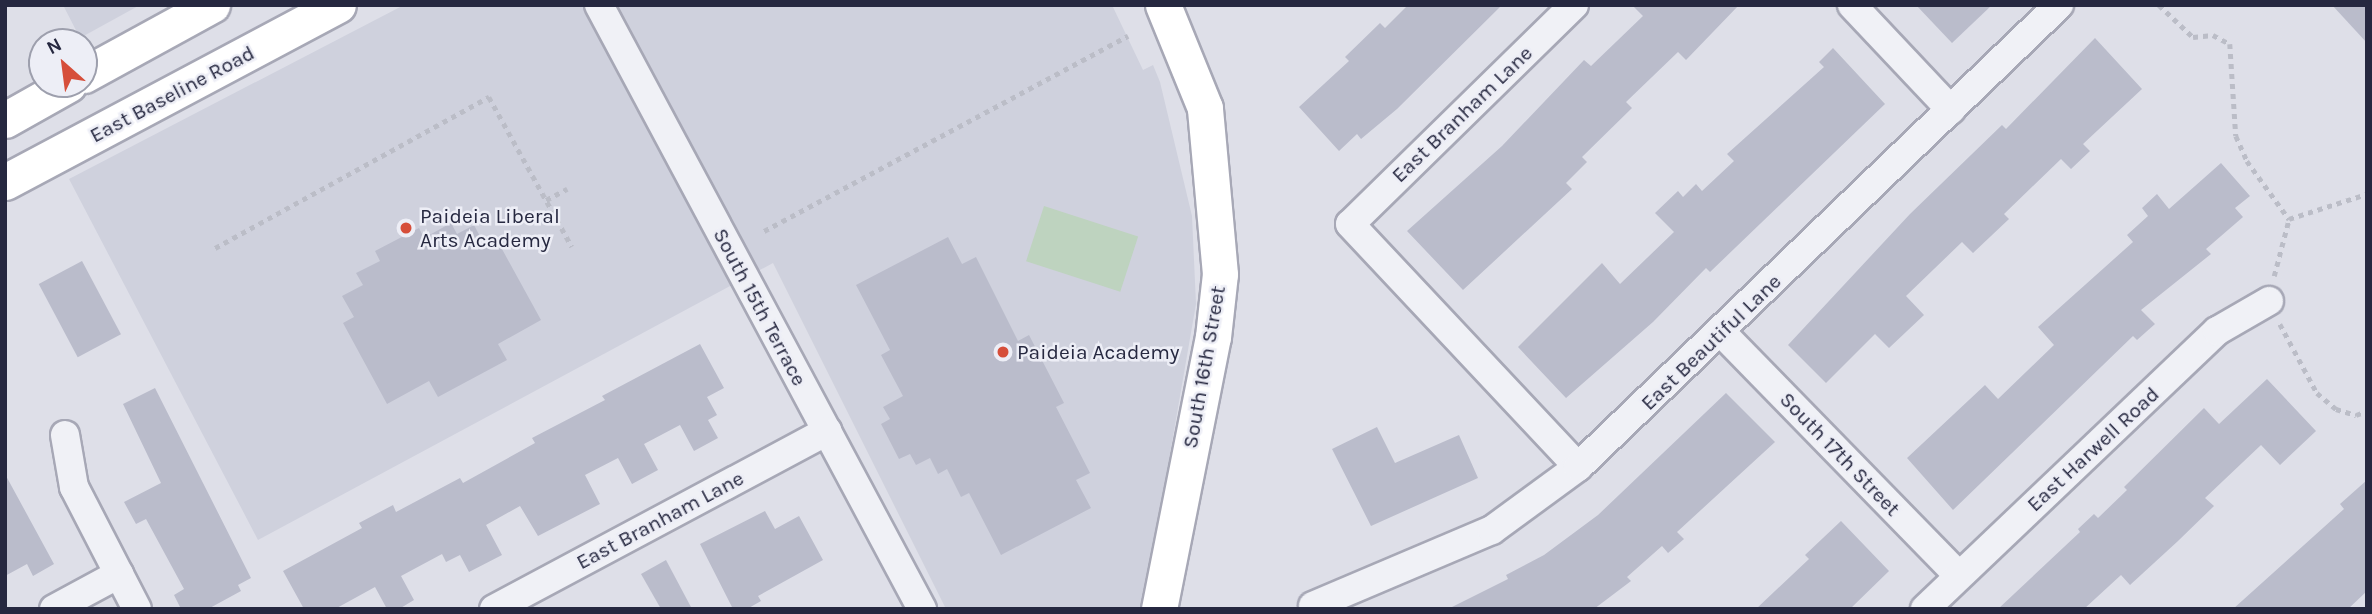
<!DOCTYPE html>
<html>
<head>
<meta charset="utf-8">
<style>
	body { margin:0 }
	#map { position:relative; width:2372px; height:614px; overflow:hidden; background:#dedfe8; font-family:Karla,sans-serif }
	div>[style] { position:absolute }
	.built>* { inset:0; background:#cfd1dd }
	.green>* { inset:0; background:#bed3bf; transform-origin:0 0 }
	.building>* { inset:0; background:#babccb; transform-origin:0 0 }
	.path>* { height:4.5px; margin-top:-2.25px; transform-origin:0; background:repeating-linear-gradient(90deg,#bbbdc7 0 5px,transparent 0 10px) }
	.roads { filter:drop-shadow(2px 0 #a7a8b6) drop-shadow(-2px 0 #a7a8b6) drop-shadow(0 2px #a7a8b6) drop-shadow(0 -2px #a7a8b6) }
	.minor>* { height:28px; margin:-14px; padding:0 14px; transform-origin:14px; border-radius:14px; background:#f0f1f6 }
	.major>* { height:35px; margin:-17.5px; padding:0 17.5px; transform-origin:17.5px; border-radius:17.5px; background:#fff }
	.dots>* { width:19px; height:19px; translate:-50% -50%; box-sizing:border-box; border:4px solid #edeef6; border-radius:50% }
	span { translate:-50% -50%; white-space:nowrap; text-align:center; line-height:1.15; -webkit-text-stroke:5px #edeef6; paint-order:stroke }
	.street-label { font-size:21px; color:#262840 }
	.poi-label { font-size:21px; color:#262840 }
	.left { translate:0 -50%; text-align:left }
	.frame { position:absolute; inset:0; border:7px solid #262840; pointer-events:none }
	.north { position:absolute; left:28px; top:28px; width:70px; height:70px; box-sizing:border-box; background:#edeef6; border:2px solid #9d9fad; border-radius:50%; rotate:332deg; font-size:19px; font-weight:700; line-height:28px; text-align:center; color:#262840 }
	.north::after { content:''; display:block; margin:auto; width:24px; height:32px; background:#d64e3a; clip-path:polygon(50% 0,100% 100%,50% 72%,0 100%) }
</style>
</head>
<body>
<div id="map">
	<div class="built">
		<i style="clip-path:polygon(63px 5px,140px 5px,80px 38px)"></i>
		<i style="clip-path:polygon(404px 5px,1112px 5px,1143px 70px,1153px 65px,1160px 82px,1192px 216px,1196px 304px,1143px 609px,946px 609px,773px 263px,258px 540px,69px 179px)"></i>
	</div>
	<div class="green">
		<i style="left:1044px;top:206px;width:99px;height:58px;rotate:18deg"></i>
	</div>
	<div class="building">
		<i style="clip-path:polygon(1408px 5px,1502px 5px,1397px 109px,1361px 139px,1357px 134px,1339px 151px,1299px 107px,1349px 61px,1345px 57px,1380px 23px,1385px 28px)"></i>
		<i style="clip-path:polygon(1632px 5px,1739px 5px,1686px 60px,1678px 52px,1626px 102px,1632px 108px,1582px 157px,1587px 162px,1566px 183px,1572px 189px,1463px 290px,1407px 231px,1502px 146px,1584px 60px,1591px 66px,1643px 16px)"></i>
		<i style="clip-path:polygon(1916px 5px,1992px 5px,1952px 43px)"></i>
		<i style="clip-path:polygon(2332px 5px,2367px 5px,2367px 43px)"></i>
		<i style="clip-path:polygon(2095px 38px,2142px 89px,2083px 144px,2090px 151px,2071px 169px,2061px 159px,2004px 214px,2009px 219px,1973px 253px,1962px 242px,1906px 296px,1924px 315px,1889px 348px,1875px 334px,1826px 383px,1788px 345px,1910px 214px,2002px 125px,2006px 129px)"></i>
		<i style="clip-path:polygon(1833px 48px,1885px 104px,1710px 272px,1706px 268px,1653px 322px,1566px 398px,1518px 347px,1602px 263px,1620px 284px,1674px 232px,1655px 213px,1678px 191px,1683px 197px,1696px 184px,1702px 191px,1734px 161px,1727px 154px,1824px 67px,1819px 62px)"></i>
		<i style="clip-path:polygon(2221px 163px,2250px 196px,2235px 208px,2243px 217px,2206px 249px,2211px 254px,2141px 310px,2155px 324px,2137px 340px,2133px 336px,1953px 510px,1907px 458px,1985px 385px,1998px 399px,2054px 345px,2038px 327px,2133px 242px,2127px 235px,2148px 216px,2142px 208px,2157px 194px,2169px 209px)"></i>
		<i style="clip-path:polygon(451px 223px,457px 234px,474px 225px,485px 246px,497px 240px,541px 320px,498px 344px,507px 360px,438px 397px,429px 381px,387px 404px,343px 323px,354px 317px,342px 296px,363px 285px,356px 273px,380px 261px,375px 251px,419px 228px,424px 238px)"></i>
		<i style="clip-path:polygon(948px 237px,962px 264px,976px 257px,1018px 341px,1029px 335px,1064px 403px,1056px 407px,1090px 473px,1076px 480px,1091px 508px,1001px 555px,969px 493px,961px 497px,947px 469px,938px 474px,930px 458px,916px 465px,910px 454px,899px 459px,881px 424px,890px 419px,883px 407px,903px 396px,881px 355px,890px 350px,856px 285px)"></i>
		<i style="left:82px;top:261px;width:83px;height:49px;rotate:62deg"></i>
		<i style="clip-path:polygon(700px 344px,724px 388px,707px 397px,717px 415px,708px 420px,718px 438px,694px 451px,680px 425px,644px 444px,658px 470px,632px 484px,618px 458px,585px 475px,600px 504px,538px 536px,520px 506px,486px 525px,502px 555px,469px 572px,460px 555px,446px 562px,442px 554px,401px 576px,414px 600px,399px 609px,387px 609px,375px 587px,335px 609px,304px 609px,283px 571px,362px 528px,359px 523px,393px 505px,396px 512px,460px 478px,463px 483px,535px 443px,532px 438px,605px 400px,602px 396px)"></i>
		<i style="clip-path:polygon(2267px 379px,2316px 431px,2280px 465px,2261px 445px,2205px 498px,2214px 506px,2178px 541px,2130px 585px,2121px 575px,2084px 609px,1998px 609px,2080px 532px,2078px 529px,2094px 514px,2098px 518px,2127px 490px,2124px 487px,2204px 408px,2219px 424px)"></i>
		<i style="clip-path:polygon(155px 388px,251px 578px,238px 585px,241px 591px,208px 609px,181px 609px,174px 595px,184px 589px,146px 519px,136px 524px,124px 502px,161px 483px,123px 404px)"></i>
		<i style="clip-path:polygon(1726px 393px,1775px 442px,1677px 532px,1684px 539px,1668px 553px,1662px 546px,1627px 577px,1631px 581px,1594px 609px,1448px 609px,1508px 579px,1506px 575px,1544px 555px,1598px 515px)"></i>
		<i style="clip-path:polygon(1377px 427px,1395px 463px,1459px 435px,1478px 478px,1371px 526px,1332px 449px)"></i>
		<i style="clip-path:polygon(5px 474px,54px 564px,33px 576px,27px 564px,5px 576px)"></i>
		<i style="clip-path:polygon(2367px 480px,2367px 591px,2348px 609px,2233px 609px,2344px 509px,2340px 504px)"></i>
		<i style="clip-path:polygon(765px 511px,775px 529px,799px 516px,823px 560px,758px 596px,761px 601px,747px 609px,733px 609px,700px 544px)"></i>
		<i style="clip-path:polygon(1841px 521px,1889px 571px,1850px 609px,1756px 609px,1809px 559px,1805px 555px)"></i>
		<i style="clip-path:polygon(666px 560px,692px 609px,661px 609px,641px 574px)"></i>
	</div>
	<div class="path">
		<i style="left:2159px;top:5px;width:47px;rotate:43.3deg"></i>
		<i style="left:2193px;top:37px;width:20px;rotate:-6deg"></i>
		<i style="left:2213px;top:35px;width:19px;rotate:28deg"></i>
		<i style="left:2230px;top:44px;width:92px;rotate:86.3deg"></i>
		<i style="left:2236px;top:136px;width:27px;rotate:66deg"></i>
		<i style="left:2247px;top:161px;width:72px;rotate:54.1deg"></i>
		<i style="left:546px;top:200px;width:24px;rotate:-28deg"></i>
		<i style="left:764px;top:231px;width:413px;rotate:-28.2deg"></i>
		<i style="left:215px;top:248px;width:313px;rotate:-28.9deg"></i>
		<i style="left:489px;top:97px;width:171px;rotate:61deg"></i>
		<i style="left:2274px;top:276px;width:59px;rotate:-75.3deg"></i>
		<i style="left:2289px;top:219px;width:82px;rotate:-17.8deg"></i>
		<i style="left:2280px;top:324px;width:78px;rotate:61.8deg"></i>
		<i style="left:2317px;top:393px;width:25px;rotate:40deg"></i>
		<i style="left:2336px;top:409px;width:21px;rotate:17deg"></i>
		<i style="left:2356px;top:415px;width:12px;rotate:-20deg"></i>
	</div>
	<div class="roads">
		<div class="minor">
			<i style="left:599px;top:5px;width:685px;rotate:61.86deg"></i>
			<i style="left:1574px;top:5px;width:313px;rotate:135.6deg"></i>
			<i style="left:1350px;top:224px;width:333px;rotate:46.8deg"></i>
			<i style="left:1852px;top:5px;width:144px;rotate:46.7deg"></i>
			<i style="left:1722px;top:333px;width:339px;rotate:45.7deg"></i>
			<i style="left:65px;top:435px;width:53px;rotate:80.2deg"></i>
			<i style="left:74px;top:487px;width:137px;rotate:62.7deg"></i>
			<i style="left:1313px;top:606px;width:194px;rotate:-23deg"></i>
			<i style="left:1492px;top:530px;width:107px;rotate:-36.2deg"></i>
			<i style="left:1578px;top:467px;width:667px;rotate:-43.85deg"></i>
			<i style="left:54px;top:609px;width:74px;rotate:-28.3deg"></i>
			<i style="left:494px;top:609px;width:378px;rotate:-28.1deg"></i>
			<i style="left:1925px;top:609px;width:403px;rotate:-43.6deg"></i>
			<i style="left:2217px;top:331px;width:60px;rotate:-30deg"></i>
		</div>
		<div class="major">
			<i style="left:84px;top:75px;width:146px;rotate:-28.7deg"></i>
			<i style="left:5px;top:120px;width:73px;rotate:-29.4deg"></i>
			<i style="left:5px;top:182px;width:377px;rotate:-28deg"></i>
			<i style="left:1159px;top:609px;width:277px;rotate:-78.8deg"></i>
			<i style="left:1213px;top:337px;width:63px;rotate:-83.7deg"></i>
			<i style="left:1220px;top:274px;width:167px;rotate:-95.2deg"></i>
			<i style="left:1205px;top:108px;width:111px;rotate:-112.2deg"></i>
		</div>
	</div>
	<div class="dots">
		<i style="left:406px;top:228px;background:#d64e3a"></i>
		<i style="left:1003px;top:352px;background:#d64e3a"></i>
	</div>
	<div class="street-label">
		<span style="left:172px;top:94px;rotate:-28deg">East Baseline Road</span>
		<span style="left:1462px;top:114px;rotate:-44deg">East Branham Lane</span>
		<span style="left:760px;top:307px;rotate:62deg">South 15th Terrace</span>
		<span style="left:1711px;top:342px;rotate:-44deg">East Beautiful Lane</span>
		<span style="left:1204px;top:367px;rotate:-80deg">South 16th Street</span>
		<span style="left:2093px;top:449px;rotate:-43deg">East Harwell Road</span>
		<span style="left:1840px;top:454px;rotate:46deg">South 17th Street</span>
		<span style="left:660px;top:520px;rotate:-28deg">East Branham Lane</span>
	</div>
	<div class="poi-label">
		<span class="left" style="left:420px;top:228px">Paideia Liberal<br>Arts Academy</span>
		<span class="left" style="left:1017px;top:352px">Paideia Academy</span>
	</div>
	<div class="frame"></div>
	<div class="north">N</div>
</div>
</body>
</html>
